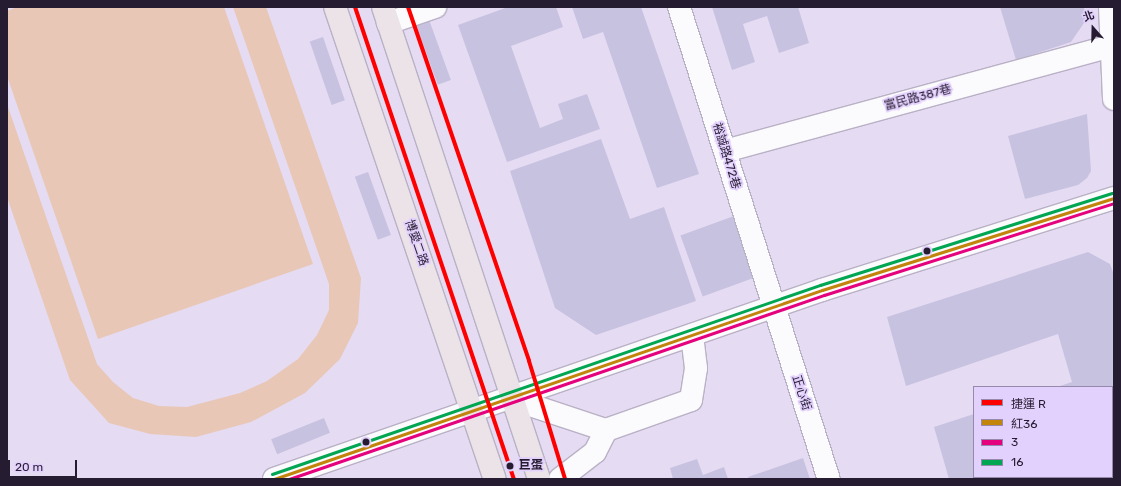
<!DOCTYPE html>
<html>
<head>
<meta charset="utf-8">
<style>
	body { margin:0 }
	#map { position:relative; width:1121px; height:486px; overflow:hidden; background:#e5dbf3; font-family:Rubik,"Noto Sans TC",sans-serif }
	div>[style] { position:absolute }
	.green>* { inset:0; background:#e9c7b6 }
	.building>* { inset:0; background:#c8c2e1; transform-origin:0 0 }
	.roads { filter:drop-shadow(1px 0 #b9b1c5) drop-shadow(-1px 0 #b9b1c5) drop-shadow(0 1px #b9b1c5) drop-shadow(0 -1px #b9b1c5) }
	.minor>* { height:22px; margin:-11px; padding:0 11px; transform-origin:11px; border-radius:11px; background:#fbfafd }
	.major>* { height:22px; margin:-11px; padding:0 11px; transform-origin:11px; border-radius:11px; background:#ebe3e8 }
	.bus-1>* { height:3px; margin:-1.5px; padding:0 1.5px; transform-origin:1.5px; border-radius:1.5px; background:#c3840c }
	.bus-2>* { height:3px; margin:-1.5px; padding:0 1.5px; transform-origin:1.5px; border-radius:1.5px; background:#e5007d }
	.bus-3>* { height:3px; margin:-1.5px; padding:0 1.5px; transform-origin:1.5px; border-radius:1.5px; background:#00a651 }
	.metro-1>* { height:4px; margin:-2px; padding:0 2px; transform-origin:2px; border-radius:2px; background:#f00 }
	.dots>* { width:11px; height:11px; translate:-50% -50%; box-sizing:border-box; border:2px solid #e3d1fd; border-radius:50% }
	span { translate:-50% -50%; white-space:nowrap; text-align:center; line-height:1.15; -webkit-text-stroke:3.5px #e3d1fd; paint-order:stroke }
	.street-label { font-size:12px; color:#261c31 }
	.stop-label { font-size:12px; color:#261c31; font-weight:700 }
	.left { translate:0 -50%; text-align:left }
	.frame { position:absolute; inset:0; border:8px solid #261c31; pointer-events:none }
	.legend { position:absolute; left:973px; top:386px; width:140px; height:92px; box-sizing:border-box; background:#e3d1fd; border:1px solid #9789ab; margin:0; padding:5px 7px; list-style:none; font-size:12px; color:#261c31 }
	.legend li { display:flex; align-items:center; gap:8px; height:20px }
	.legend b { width:20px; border:1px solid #9789ab }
	.north { position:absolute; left:1073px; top:8px; width:40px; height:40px; -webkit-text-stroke:3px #e3d1fd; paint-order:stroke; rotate:340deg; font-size:11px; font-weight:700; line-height:16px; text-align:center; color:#261c31 }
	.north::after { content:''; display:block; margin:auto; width:14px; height:18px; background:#261c31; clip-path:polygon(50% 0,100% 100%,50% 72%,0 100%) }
	.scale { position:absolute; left:8px; top:460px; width:69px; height:18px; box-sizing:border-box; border:2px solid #261c31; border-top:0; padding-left:5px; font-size:12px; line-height:14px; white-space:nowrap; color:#261c31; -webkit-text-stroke:3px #e3d1fd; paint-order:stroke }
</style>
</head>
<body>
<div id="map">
	<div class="green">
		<i style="clip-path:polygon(17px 7px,224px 7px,313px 264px,98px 339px,7px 76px,7px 11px)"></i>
		<i style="clip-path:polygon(233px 7px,266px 7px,361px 278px,358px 323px,340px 359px,305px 393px,251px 422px,196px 437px,150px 434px,109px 423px,70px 380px,7px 197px,7px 104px,97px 364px,113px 382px,133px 398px,159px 406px,187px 407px,240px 393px,267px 381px,298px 359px,317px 335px,329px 310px,329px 284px)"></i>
	</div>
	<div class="building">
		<i style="clip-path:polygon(508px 7px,556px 7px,563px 27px,511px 46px,540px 128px,563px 119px,558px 104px,587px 94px,600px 129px,507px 162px,458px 25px)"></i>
		<i style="clip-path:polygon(572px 7px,641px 7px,699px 174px,657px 188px,603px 32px,583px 39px)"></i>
		<i style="clip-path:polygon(712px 7px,798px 7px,809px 43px,779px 53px,767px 16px,743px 24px,755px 62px,732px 70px)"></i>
		<i style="clip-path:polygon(1000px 7px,1084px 7px,1086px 20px,1071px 42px,1016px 60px)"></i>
		<i style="left:428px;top:17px;width:67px;height:14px;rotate:70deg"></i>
		<i style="left:323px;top:37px;width:67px;height:14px;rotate:71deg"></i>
		<i style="clip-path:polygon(1087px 114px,1091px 171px,1087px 178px,1078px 185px,1025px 199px,1008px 136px)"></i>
		<i style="clip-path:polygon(601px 139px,630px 219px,664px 207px,696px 301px,596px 335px,555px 308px,510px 171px)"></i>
		<i style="left:368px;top:172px;width:67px;height:14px;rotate:70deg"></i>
		<i style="left:734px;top:216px;width:65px;height:57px;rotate:70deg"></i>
		<i style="clip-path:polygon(1088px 252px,1110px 264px,1114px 275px,1114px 442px,1112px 443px,1112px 387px,1057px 387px,1072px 382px,1058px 334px,906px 386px,887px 317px)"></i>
		<i style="clip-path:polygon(974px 414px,974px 477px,1001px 477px,949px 479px,934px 427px)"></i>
		<i style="left:324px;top:418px;width:16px;height:57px;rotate:68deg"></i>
		<i style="clip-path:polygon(803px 458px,810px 479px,749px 479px,748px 477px)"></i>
		<i style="clip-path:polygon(697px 459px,703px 475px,724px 467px,728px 479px,673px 479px,670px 468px)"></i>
	</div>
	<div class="roads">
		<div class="minor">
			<i style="left:679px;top:7px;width:495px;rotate:72.4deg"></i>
			<i style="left:1110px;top:7px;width:92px;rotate:87.5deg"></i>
			<i style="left:388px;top:23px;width:50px;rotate:-18.8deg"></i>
			<i style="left:725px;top:151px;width:403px;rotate:-15.2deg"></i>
			<i style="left:512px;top:399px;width:99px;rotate:18.3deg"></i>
			<i style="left:606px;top:430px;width:90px;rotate:-19.4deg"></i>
			<i style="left:691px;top:400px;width:32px;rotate:-81deg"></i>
			<i style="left:696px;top:368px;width:33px;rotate:-97deg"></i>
			<i style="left:1112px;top:468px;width:2px;rotate:-27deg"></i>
			<i style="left:274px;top:479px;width:580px;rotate:-19.03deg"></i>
			<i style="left:822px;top:290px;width:306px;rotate:-17.5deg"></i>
			<i style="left:560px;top:479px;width:44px;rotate:-37.6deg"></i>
			<i style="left:595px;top:452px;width:25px;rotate:-63deg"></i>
			<i style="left:1076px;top:479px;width:7px;rotate:-16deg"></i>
		</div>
		<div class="major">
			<i style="left:335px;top:7px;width:498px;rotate:71.3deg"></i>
			<i style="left:383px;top:7px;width:497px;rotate:71.7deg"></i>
		</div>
	</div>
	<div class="bus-1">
		<i style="left:274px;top:479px;width:580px;rotate:-19.03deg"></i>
		<i style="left:822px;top:290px;width:306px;rotate:-17.5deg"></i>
	</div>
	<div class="bus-2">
		<i style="left:289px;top:479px;width:566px;rotate:-18.98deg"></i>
		<i style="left:824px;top:295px;width:304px;rotate:-17.6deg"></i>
	</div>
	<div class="bus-3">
		<i style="left:272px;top:474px;width:580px;rotate:-19.03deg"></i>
		<i style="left:820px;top:285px;width:306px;rotate:-17.5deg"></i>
	</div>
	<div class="metro-1">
		<i style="left:355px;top:7px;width:498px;rotate:71.4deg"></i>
		<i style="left:408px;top:7px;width:374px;rotate:71.1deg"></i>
		<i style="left:529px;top:361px;width:123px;rotate:73deg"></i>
	</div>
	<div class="dots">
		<i style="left:927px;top:251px;background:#261c31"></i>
		<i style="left:366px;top:442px;background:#261c31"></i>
		<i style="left:510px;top:466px;background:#261c31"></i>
	</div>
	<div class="street-label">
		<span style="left:918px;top:98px;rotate:-15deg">富民路387巷</span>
		<span style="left:726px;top:156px;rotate:73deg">裕誠路472巷</span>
		<span style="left:416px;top:243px;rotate:71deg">博愛二路</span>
		<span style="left:801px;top:393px;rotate:72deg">正心街</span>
	</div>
	<div class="stop-label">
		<span class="left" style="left:519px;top:466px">巨蛋</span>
	</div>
	<div class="frame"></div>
	<ul class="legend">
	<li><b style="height:5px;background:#f00"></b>捷運 R</li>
	<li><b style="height:5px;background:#c3840c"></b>紅36</li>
	<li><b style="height:5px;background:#e5007d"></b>3</li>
	<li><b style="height:5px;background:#00a651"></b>16</li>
	</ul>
	<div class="north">北</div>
	<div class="scale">20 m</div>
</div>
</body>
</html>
